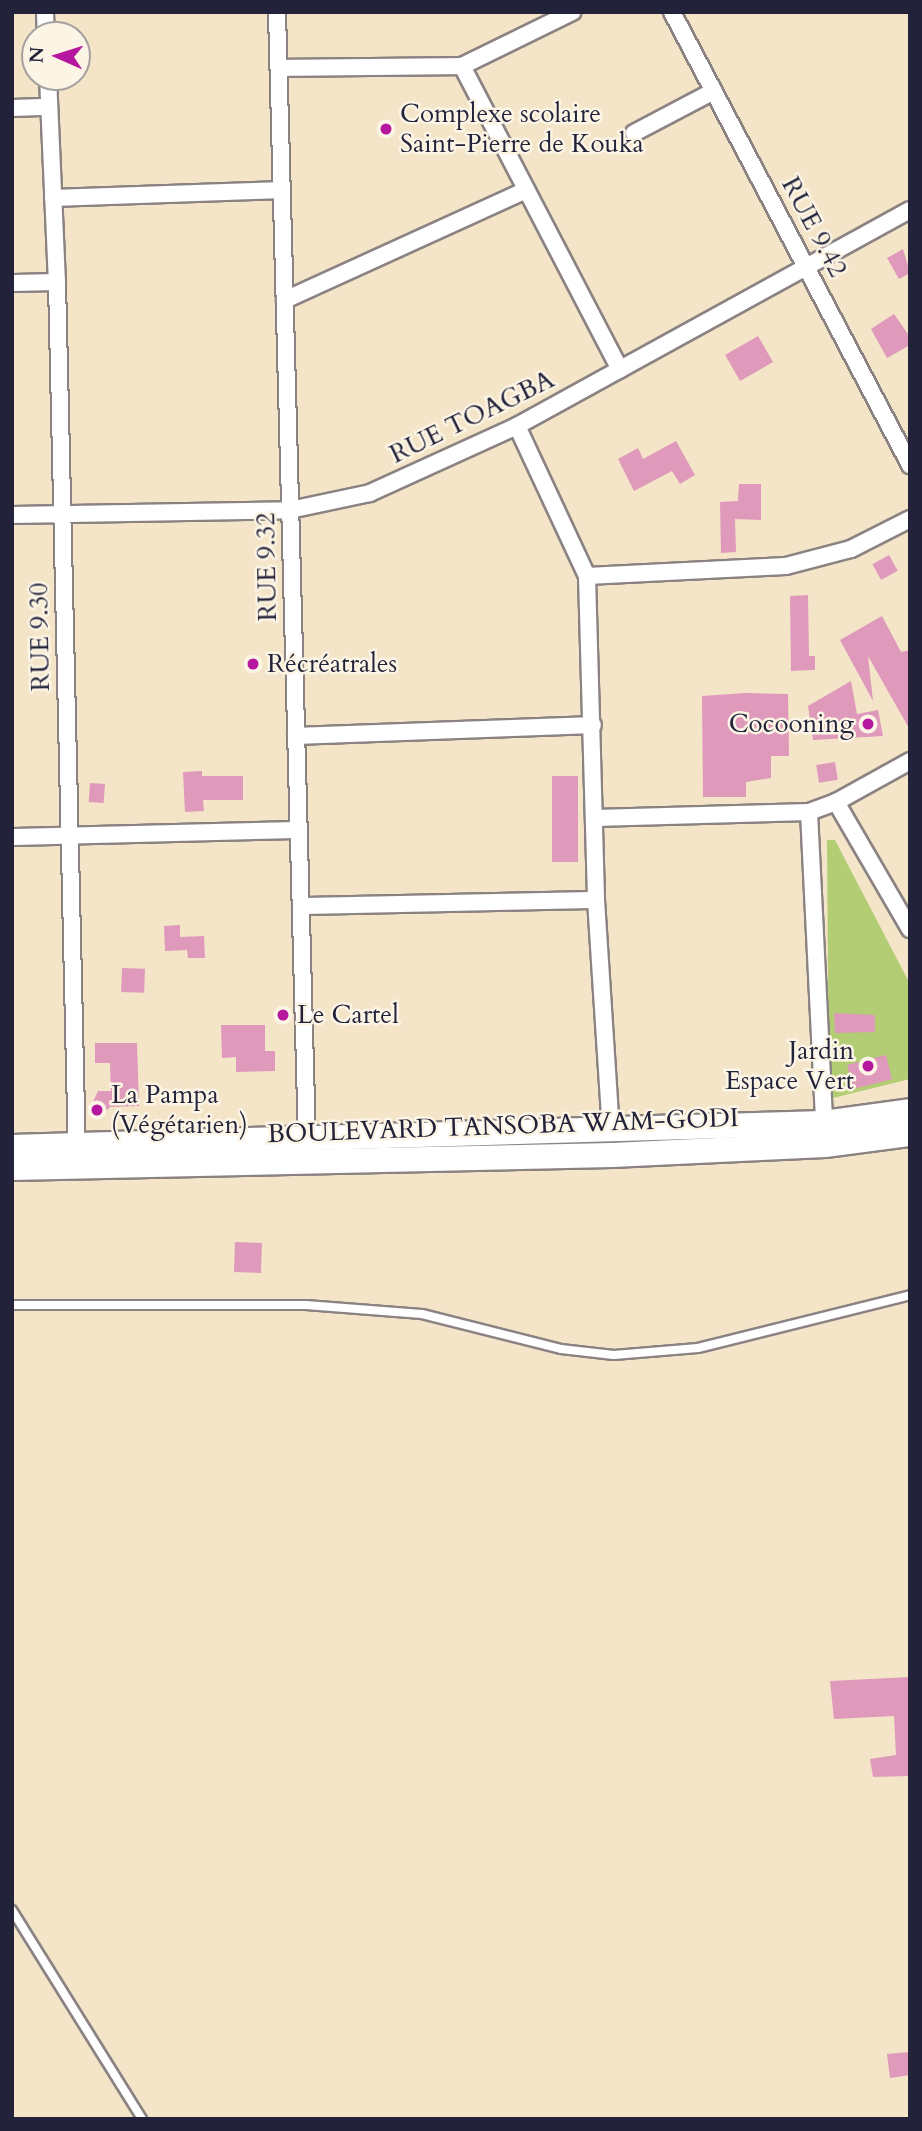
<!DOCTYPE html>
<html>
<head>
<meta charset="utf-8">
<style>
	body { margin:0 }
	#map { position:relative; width:922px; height:2131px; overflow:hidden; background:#f4e4c8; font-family:Cardo,serif }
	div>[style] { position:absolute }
	.green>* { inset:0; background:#b2cd74 }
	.building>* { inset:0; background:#de99bb; transform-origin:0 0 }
	.roads { filter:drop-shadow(2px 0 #8b8382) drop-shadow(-2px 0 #8b8382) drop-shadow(0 2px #8b8382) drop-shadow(0 -2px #8b8382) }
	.lane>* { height:8px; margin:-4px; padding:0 4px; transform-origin:4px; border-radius:4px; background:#fff }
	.street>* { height:16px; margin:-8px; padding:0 8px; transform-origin:8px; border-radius:8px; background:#fff }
	.primary>* { height:24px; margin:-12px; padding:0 12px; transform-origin:12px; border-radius:12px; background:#fff }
	.dots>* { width:19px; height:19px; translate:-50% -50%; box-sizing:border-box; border:4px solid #fcf5e5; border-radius:50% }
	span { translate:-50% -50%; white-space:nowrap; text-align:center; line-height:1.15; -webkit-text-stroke:5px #fcf5e5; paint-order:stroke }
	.poi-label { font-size:26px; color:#22223b }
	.left { translate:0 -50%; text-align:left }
	.right { translate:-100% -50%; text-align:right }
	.street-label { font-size:26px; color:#22223b }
	.frame { position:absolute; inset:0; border:14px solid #22223b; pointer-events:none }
	.north { position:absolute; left:21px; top:21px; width:70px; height:70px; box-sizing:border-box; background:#fcf5e5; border:2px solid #a5a1a1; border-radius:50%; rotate:273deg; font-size:19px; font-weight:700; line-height:28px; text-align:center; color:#22223b }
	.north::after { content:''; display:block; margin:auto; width:24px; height:32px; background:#b5179e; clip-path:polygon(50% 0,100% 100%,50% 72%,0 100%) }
</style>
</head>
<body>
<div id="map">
	<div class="green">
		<i style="clip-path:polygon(827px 840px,835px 840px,910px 984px,910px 1079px,829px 1099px)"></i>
	</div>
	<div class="building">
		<i style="clip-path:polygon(903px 249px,910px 273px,899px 279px,887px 258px)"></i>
		<i style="clip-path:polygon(894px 314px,910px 337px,910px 345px,887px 358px,871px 329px)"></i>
		<i style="left:758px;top:336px;width:30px;height:38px;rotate:60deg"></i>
		<i style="clip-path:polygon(676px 441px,695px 475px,680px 484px,672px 471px,634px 491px,618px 459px,638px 448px,643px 459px)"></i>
		<i style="clip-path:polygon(739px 484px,761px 484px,761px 520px,735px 519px,736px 552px,721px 553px,720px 502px,738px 501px)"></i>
		<i style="left:889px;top:555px;width:18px;height:19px;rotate:61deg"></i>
		<i style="clip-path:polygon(808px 595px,809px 656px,815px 656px,815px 670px,791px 671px,790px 596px)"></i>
		<i style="clip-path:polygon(882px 616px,901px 652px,910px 650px,910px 730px,868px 656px,873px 701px,840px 640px)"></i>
		<i style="clip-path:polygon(851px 681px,857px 714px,878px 710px,883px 736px,813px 740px,808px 706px)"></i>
		<i style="clip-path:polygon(746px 693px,788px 694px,789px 756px,771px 756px,771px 778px,746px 782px,746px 797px,703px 797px,702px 696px)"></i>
		<i style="left:835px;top:762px;width:18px;height:19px;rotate:81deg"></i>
		<i style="clip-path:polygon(202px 771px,202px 776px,243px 776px,243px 800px,203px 800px,204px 811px,185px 812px,183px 772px)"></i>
		<i style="left:552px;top:776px;width:26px;height:86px"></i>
		<i style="left:90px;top:783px;width:15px;height:19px;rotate:4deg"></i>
		<i style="clip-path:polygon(180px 925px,180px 937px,204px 936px,205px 958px,188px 958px,187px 950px,165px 951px,164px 926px)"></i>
		<i style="left:122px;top:968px;width:23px;height:24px;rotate:2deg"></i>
		<i style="clip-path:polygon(834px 1013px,875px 1015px,875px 1032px,835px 1033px)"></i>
		<i style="clip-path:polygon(221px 1025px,265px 1025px,265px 1051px,275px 1051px,275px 1071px,236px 1072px,236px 1057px,222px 1058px)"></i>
		<i style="clip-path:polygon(95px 1043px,137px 1043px,139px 1106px,110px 1107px,101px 1116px,91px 1106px,98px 1091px,111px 1091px,110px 1063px,95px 1063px)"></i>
		<i style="left:886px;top:1055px;width:25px;height:40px;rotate:76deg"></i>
		<i style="left:235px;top:1242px;width:27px;height:30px;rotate:2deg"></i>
		<i style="clip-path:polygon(910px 1677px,910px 1776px,873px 1777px,870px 1759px,896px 1755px,894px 1716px,834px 1719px,830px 1681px)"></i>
		<i style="clip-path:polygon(910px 2052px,910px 2075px,890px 2078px,887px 2054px)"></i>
	</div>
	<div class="roads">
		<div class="lane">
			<i style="left:12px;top:1305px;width:294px"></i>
			<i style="left:306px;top:1305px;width:116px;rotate:4.4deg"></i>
			<i style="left:422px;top:1314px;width:143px;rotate:14.1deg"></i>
			<i style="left:561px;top:1349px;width:53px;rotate:6.5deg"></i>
			<i style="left:614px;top:1355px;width:84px;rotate:-4.8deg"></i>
			<i style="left:698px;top:1348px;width:219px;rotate:-14deg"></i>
			<i style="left:12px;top:1910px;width:246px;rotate:58.1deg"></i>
		</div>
		<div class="street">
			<i style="left:45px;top:12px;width:23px;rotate:88deg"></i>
			<i style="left:277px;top:12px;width:1134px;rotate:88.48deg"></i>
			<i style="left:672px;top:12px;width:512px;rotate:62.28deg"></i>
			<i style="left:462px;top:66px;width:342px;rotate:62.5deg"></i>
			<i style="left:279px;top:68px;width:183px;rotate:-0.6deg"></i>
			<i style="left:462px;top:66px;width:123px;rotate:-26.1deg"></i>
			<i style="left:48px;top:77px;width:205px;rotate:87.5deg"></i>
			<i style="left:57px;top:282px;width:872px;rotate:88.69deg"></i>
			<i style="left:12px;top:108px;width:37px;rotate:-2deg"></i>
			<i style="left:634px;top:133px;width:90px;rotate:-27.7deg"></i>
			<i style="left:53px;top:198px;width:229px;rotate:-2deg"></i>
			<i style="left:12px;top:283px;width:45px;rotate:-1.3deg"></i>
			<i style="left:285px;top:300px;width:265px;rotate:-24.5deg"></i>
			<i style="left:517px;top:426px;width:166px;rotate:65deg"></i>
			<i style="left:587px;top:576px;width:324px;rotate:88.4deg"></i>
			<i style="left:596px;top:900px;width:231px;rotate:86.3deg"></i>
			<i style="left:12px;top:515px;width:278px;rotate:-1deg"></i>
			<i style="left:290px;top:510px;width:82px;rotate:-12deg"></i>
			<i style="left:370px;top:493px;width:162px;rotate:-24.5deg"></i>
			<i style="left:517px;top:426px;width:448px;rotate:-28.8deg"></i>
			<i style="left:587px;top:576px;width:199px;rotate:-2.9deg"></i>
			<i style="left:786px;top:566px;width:67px;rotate:-14.7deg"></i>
			<i style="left:851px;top:549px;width:66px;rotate:-27deg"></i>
			<i style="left:296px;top:736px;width:297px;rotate:-2.1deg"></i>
			<i style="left:836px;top:802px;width:147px;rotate:59.8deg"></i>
			<i style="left:809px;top:812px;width:311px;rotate:87.2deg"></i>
			<i style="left:595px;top:818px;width:214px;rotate:-1.6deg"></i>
			<i style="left:809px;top:812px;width:29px;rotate:-20deg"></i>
			<i style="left:836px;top:802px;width:85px;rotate:-29deg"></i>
			<i style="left:12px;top:837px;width:286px;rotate:-1.4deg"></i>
			<i style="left:301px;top:906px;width:295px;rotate:-1.2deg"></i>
		</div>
		<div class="primary">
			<i style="left:12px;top:1147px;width:812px;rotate:-1.69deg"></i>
			<i style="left:824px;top:1123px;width:87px;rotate:-7.9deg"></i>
			<i style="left:12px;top:1168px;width:600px;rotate:-1.24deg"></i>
			<i style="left:612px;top:1155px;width:213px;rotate:-2.7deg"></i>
			<i style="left:825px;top:1145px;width:86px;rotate:-7.4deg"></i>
		</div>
	</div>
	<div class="dots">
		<i style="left:386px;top:129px;background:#b5179e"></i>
		<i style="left:253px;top:664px;background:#b5179e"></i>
		<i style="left:868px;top:724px;background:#b5179e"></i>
		<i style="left:283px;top:1015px;background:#b5179e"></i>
		<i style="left:868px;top:1066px;background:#b5179e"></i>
		<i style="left:97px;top:1110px;background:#b5179e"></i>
	</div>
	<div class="poi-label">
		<span class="left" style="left:400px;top:129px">Complexe scolaire<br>Saint-Pierre de Kouka</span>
		<span class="left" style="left:267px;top:664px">Récréatrales</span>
		<span class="right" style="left:854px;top:724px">Cocooning</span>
		<span class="left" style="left:297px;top:1015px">Le Cartel</span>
		<span class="right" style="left:854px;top:1066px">Jardin<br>Espace Vert</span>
		<span class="left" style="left:111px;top:1110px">La Pampa<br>(Végétarien)</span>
	</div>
	<div class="street-label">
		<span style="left:814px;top:227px;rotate:62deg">RUE 9.42</span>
		<span style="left:472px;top:417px;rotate:-26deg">RUE TOAGBA</span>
		<span style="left:267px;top:567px;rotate:-91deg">RUE 9.32</span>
		<span style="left:40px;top:637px;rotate:-91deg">RUE 9.30</span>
		<span style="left:503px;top:1126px;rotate:-2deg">BOULEVARD TANSOBA WAM-GODI</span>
	</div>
	<div class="frame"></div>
	<div class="north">N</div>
</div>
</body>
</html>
